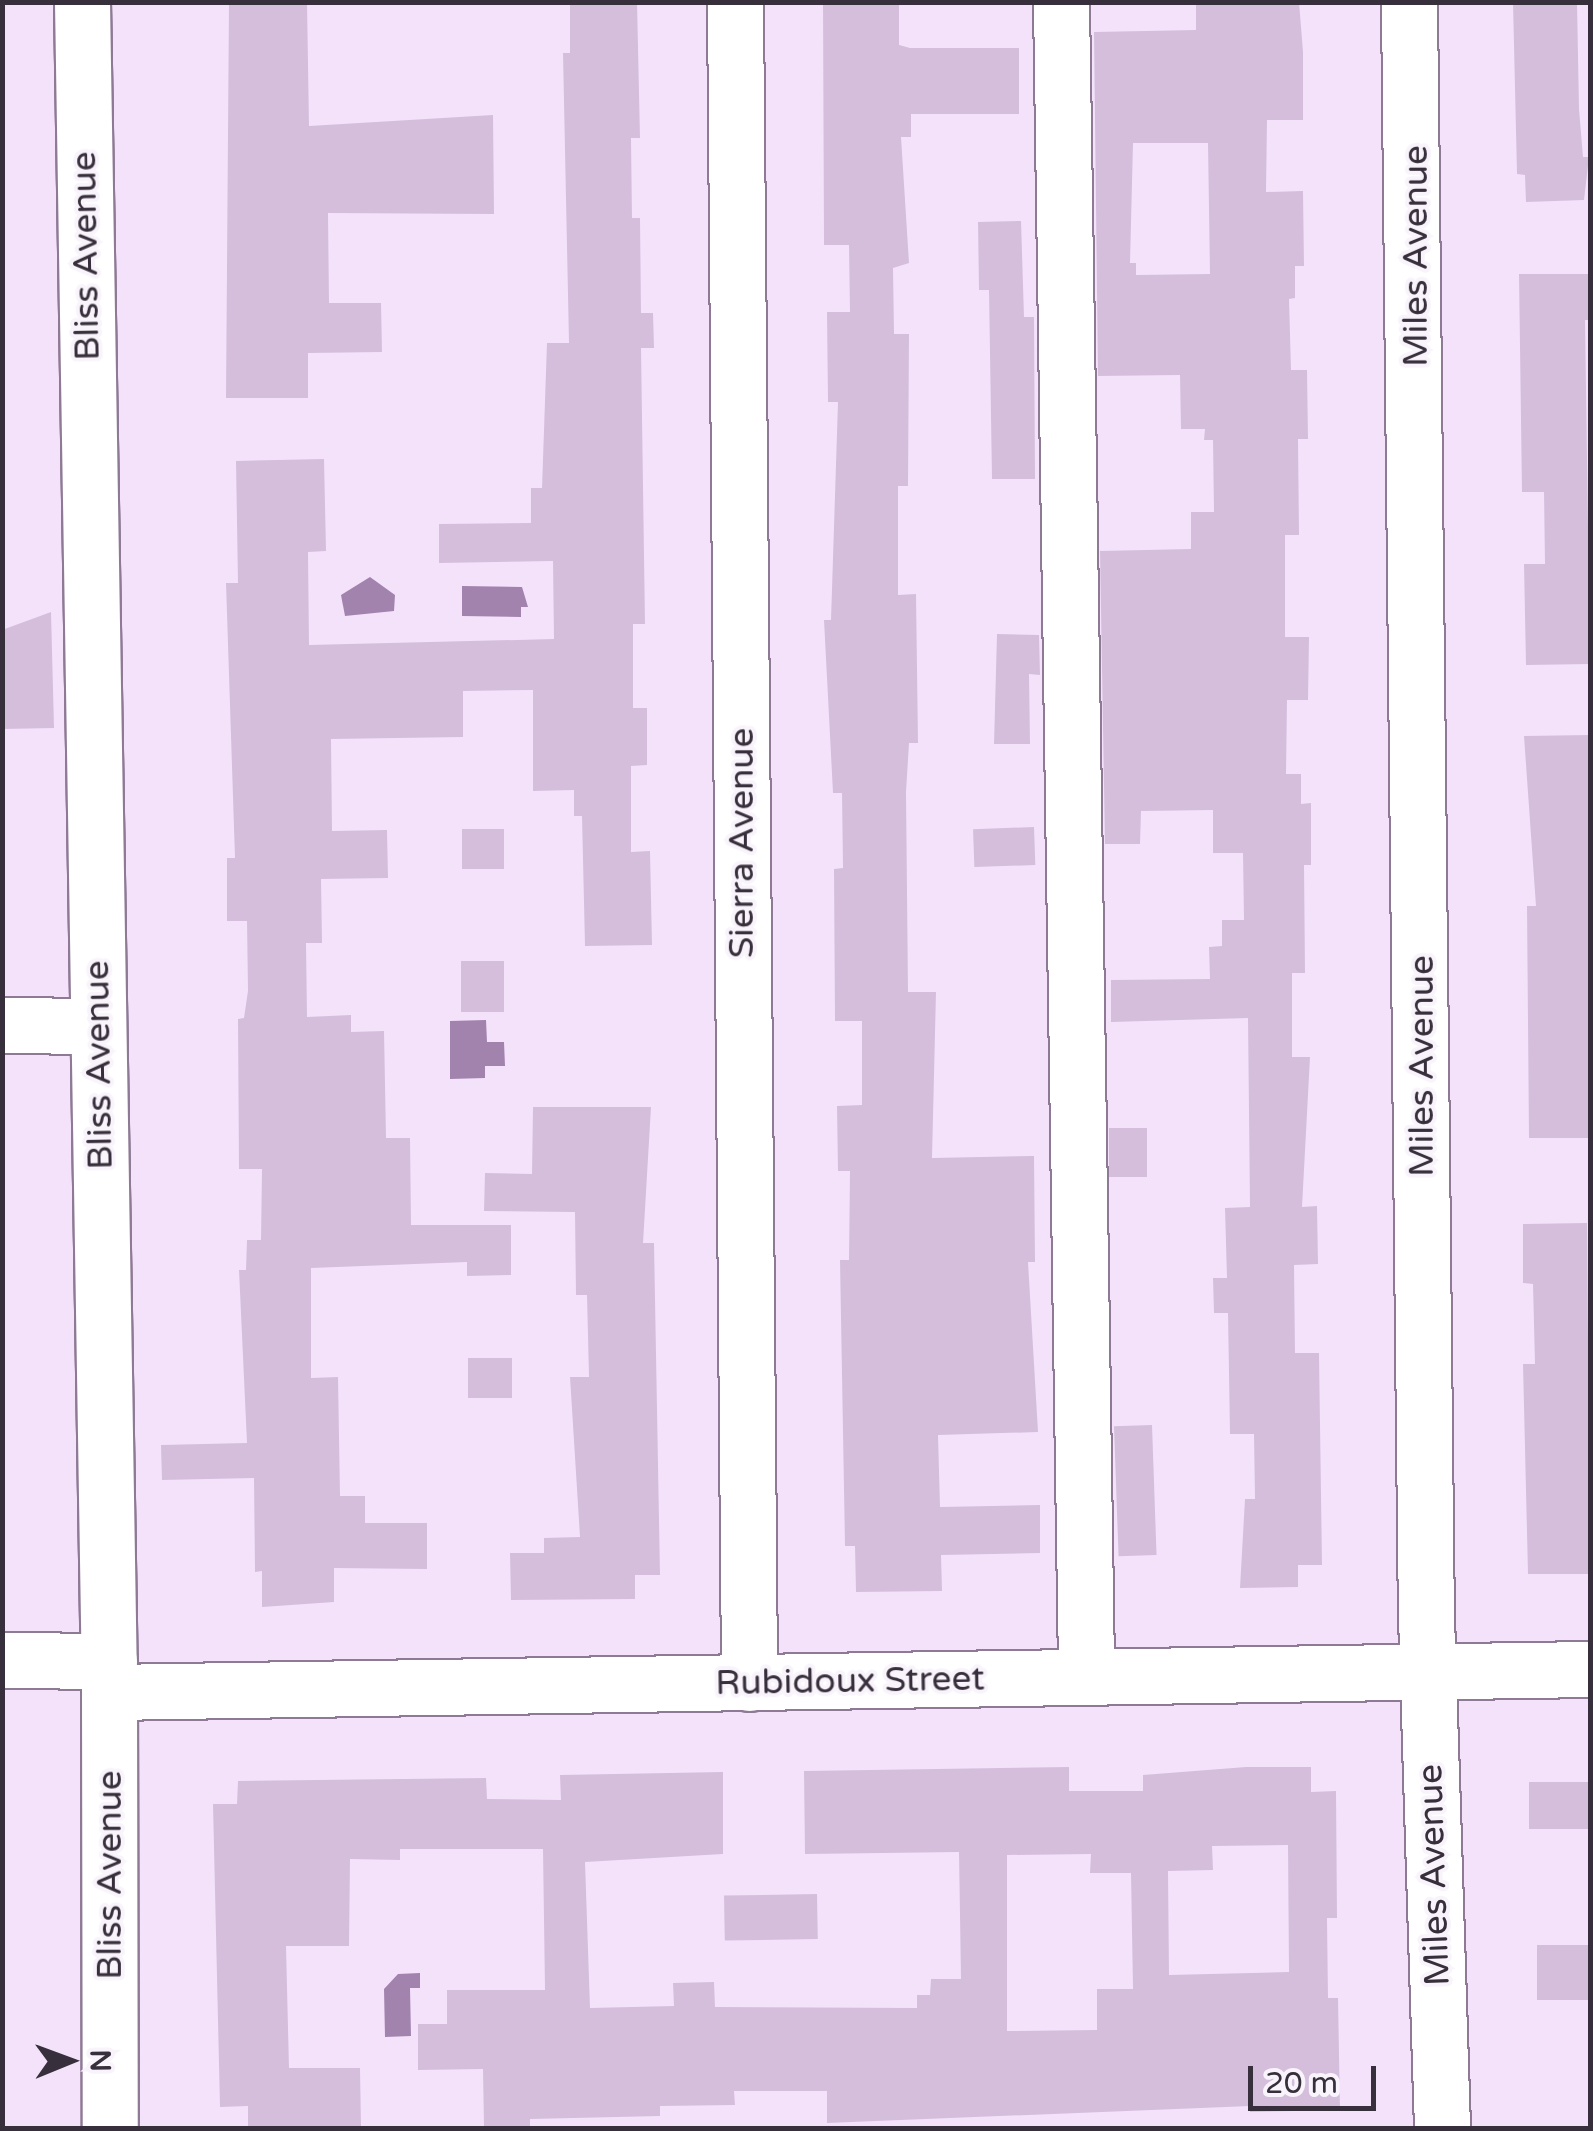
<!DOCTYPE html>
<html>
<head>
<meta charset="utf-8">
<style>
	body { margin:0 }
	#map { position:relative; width:1593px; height:2131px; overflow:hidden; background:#f4e2fb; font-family:"Varela Round",sans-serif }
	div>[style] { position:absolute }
	.water>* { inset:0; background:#a283ae }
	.building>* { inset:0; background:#d4bedc; transform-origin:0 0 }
	.roads { filter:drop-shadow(2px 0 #8f7a96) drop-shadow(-2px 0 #8f7a96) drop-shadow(0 2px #8f7a96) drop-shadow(0 -2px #8f7a96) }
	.minor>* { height:55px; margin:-27.5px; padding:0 27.5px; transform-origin:27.5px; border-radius:27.5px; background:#fff }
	span { translate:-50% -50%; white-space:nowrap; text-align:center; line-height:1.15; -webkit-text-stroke:8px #f9f4fb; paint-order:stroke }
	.street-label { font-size:35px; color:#372f3b }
	.frame { position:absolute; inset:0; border:5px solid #372f3b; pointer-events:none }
	.north { position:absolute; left:20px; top:2011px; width:100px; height:100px; -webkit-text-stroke:8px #f9f4fb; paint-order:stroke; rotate:89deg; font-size:28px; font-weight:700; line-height:40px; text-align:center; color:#372f3b }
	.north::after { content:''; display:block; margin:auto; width:35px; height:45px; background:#372f3b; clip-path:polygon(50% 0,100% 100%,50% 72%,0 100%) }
	.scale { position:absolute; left:1248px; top:2066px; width:128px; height:45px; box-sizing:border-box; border:5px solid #372f3b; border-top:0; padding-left:12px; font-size:30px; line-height:35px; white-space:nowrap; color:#372f3b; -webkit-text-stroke:8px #f9f4fb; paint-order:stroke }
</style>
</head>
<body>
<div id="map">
	<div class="water">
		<i style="clip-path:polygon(370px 577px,395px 595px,394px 611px,345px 616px,341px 595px)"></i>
		<i style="clip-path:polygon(462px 586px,522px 587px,528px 607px,521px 607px,521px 617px,462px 616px)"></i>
		<i style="clip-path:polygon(486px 1020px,487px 1042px,504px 1042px,505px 1066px,485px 1066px,485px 1078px,450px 1079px,450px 1021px)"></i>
		<i style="clip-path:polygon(420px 1973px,420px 1988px,410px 1988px,411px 2036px,385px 2037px,384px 1989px,398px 1974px)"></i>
	</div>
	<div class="building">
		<i style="clip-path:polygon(229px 2px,307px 2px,309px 126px,493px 115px,494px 214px,328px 213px,329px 303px,381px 303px,382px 352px,308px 353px,308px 398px,226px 398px)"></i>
		<i style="clip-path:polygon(570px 2px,637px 2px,640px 138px,631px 138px,632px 218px,640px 218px,641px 313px,653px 313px,654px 348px,641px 348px,645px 624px,633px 624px,633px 708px,647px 708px,647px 765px,631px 766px,631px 852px,650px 851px,652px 945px,585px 946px,582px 816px,574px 816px,574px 790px,533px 791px,533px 690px,463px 691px,463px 737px,331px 739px,332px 831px,387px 830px,388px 878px,321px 879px,322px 943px,306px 943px,307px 1017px,351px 1015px,351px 1032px,384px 1031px,386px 1138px,410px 1138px,411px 1225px,511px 1225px,511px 1275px,467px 1276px,467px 1262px,311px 1268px,311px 1378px,338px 1377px,340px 1496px,365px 1496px,365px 1523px,427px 1523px,427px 1569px,334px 1568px,334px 1602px,262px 1607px,262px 1571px,255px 1572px,254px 1478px,162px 1480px,161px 1445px,247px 1443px,239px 1270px,246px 1270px,247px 1240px,261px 1240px,262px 1169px,239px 1169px,238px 1019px,244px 1018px,248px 991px,247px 921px,227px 921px,227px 858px,235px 858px,226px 583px,238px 583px,236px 461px,324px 459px,326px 551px,308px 552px,309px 645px,554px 639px,553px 561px,439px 563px,439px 524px,531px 523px,531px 488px,542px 488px,547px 343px,569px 343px,563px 53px,570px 53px)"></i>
		<i style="clip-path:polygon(823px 2px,899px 2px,899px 45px,910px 48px,1019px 48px,1019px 114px,911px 114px,911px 137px,901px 137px,909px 263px,893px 268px,894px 334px,909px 334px,908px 486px,898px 486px,898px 595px,916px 594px,918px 743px,909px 743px,906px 792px,908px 992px,936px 992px,932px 1158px,1034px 1156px,1035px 1262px,1028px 1262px,1038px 1432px,938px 1435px,940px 1507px,1040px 1505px,1040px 1553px,941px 1555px,942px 1591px,856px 1592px,855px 1546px,845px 1546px,840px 1260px,849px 1260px,850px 1171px,838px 1171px,837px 1106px,862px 1105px,862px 1021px,835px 1021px,834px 869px,843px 868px,842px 793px,833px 793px,824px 620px,831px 620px,838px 402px,828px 402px,827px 312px,850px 312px,849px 245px,824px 245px)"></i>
		<i style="clip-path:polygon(evenodd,1196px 2px,1299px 2px,1303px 52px,1303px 120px,1267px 120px,1266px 192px,1303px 191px,1304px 266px,1295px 266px,1295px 298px,1289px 299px,1291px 370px,1307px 370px,1308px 439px,1298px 439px,1299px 535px,1285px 535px,1285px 637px,1309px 637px,1308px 700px,1287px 700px,1286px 774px,1301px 774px,1301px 804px,1311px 803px,1311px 865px,1304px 865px,1305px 973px,1292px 973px,1292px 1057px,1310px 1057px,1302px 1207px,1317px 1206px,1318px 1264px,1294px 1265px,1295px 1353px,1319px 1353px,1322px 1565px,1298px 1565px,1298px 1587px,1240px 1588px,1245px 1499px,1255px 1499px,1254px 1434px,1230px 1434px,1228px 1313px,1214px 1313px,1213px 1278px,1227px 1278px,1225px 1208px,1250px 1207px,1248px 1018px,1111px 1022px,1111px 980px,1210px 979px,1209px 947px,1222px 946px,1222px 920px,1244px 920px,1243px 853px,1213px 853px,1213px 810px,1141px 811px,1140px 844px,1105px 844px,1100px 551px,1191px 549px,1191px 512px,1214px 512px,1213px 440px,1204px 440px,1205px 429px,1181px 429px,1180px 375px,1098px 376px,1094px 32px,1196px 30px,1196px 2px,1133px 143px,1208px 143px,1210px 274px,1136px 275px,1136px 263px,1130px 263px,1133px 143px)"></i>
		<i style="clip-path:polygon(1513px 2px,1577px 2px,1579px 109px,1583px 157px,1589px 157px,1584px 200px,1526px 202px,1525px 175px,1517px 174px)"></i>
		<i style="clip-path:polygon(1021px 221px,1024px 317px,1034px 317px,1035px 479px,992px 479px,989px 290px,979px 290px,978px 222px)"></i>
		<i style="clip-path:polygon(1519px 274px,1590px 274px,1590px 320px,1585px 320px,1590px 664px,1526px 665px,1524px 564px,1545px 564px,1544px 492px,1522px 492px)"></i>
		<i style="clip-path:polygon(51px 612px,54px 728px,2px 729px,2px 630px)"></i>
		<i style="clip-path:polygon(997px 634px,1039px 635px,1040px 675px,1029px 674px,1030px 744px,994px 744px)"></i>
		<i style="clip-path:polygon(1590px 735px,1590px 1138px,1529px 1138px,1527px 906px,1536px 906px,1524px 736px)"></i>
		<i style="left:1034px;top:827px;width:38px;height:61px;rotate:88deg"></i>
		<i style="left:504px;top:829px;width:40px;height:42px;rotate:90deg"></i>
		<i style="left:461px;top:961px;width:43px;height:51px"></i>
		<i style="clip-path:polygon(533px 1107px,651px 1107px,643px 1243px,654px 1243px,660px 1575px,635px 1575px,635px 1599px,511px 1600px,510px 1553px,544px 1553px,544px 1538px,580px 1537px,570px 1377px,589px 1377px,587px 1295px,576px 1295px,575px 1212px,484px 1211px,485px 1173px,532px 1174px)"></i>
		<i style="left:1109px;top:1128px;width:38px;height:49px"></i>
		<i style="clip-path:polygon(1587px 1223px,1590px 1574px,1528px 1574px,1523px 1364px,1535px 1364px,1533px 1284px,1523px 1283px,1523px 1224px)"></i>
		<i style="left:468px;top:1358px;width:44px;height:40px"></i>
		<i style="left:1152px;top:1425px;width:130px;height:38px;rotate:88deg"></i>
		<i style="clip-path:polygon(evenodd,1069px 1767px,1069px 1791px,1143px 1791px,1143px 1775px,1246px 1767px,1311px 1767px,1311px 1792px,1336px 1791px,1337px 1918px,1327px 1918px,1328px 1998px,1338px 1998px,1340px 2110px,1250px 2112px,1250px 2106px,827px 2123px,827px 2091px,734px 2091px,735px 2105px,660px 2106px,660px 2116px,530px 2119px,530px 2126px,484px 2127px,483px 2069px,418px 2070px,418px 2024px,447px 2024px,447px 1990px,545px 1990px,543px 1849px,400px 1849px,400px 1860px,350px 1859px,349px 1946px,286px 1946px,289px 2068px,360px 2068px,361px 2128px,248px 2128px,248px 2106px,220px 2107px,213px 1804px,237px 1804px,238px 1781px,486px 1778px,487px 1799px,561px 1800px,560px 1775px,723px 1772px,723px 1854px,585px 1862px,590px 2008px,674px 2006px,673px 1983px,714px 1982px,715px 2007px,917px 2008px,917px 1995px,930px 1995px,931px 1979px,961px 1979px,959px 1852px,805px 1854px,804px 1771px,1069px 1767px,1288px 1845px,1289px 1972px,1169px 1975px,1168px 1871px,1213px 1870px,1212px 1846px,1288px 1845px,1069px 1767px,1091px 1854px,1090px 1873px,1131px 1873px,1133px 1989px,1097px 1989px,1097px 2030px,1007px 2031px,1007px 1855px,1091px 1854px)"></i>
		<i style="left:1590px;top:1782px;width:47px;height:61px;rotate:90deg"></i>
		<i style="left:817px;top:1894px;width:45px;height:93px;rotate:89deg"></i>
		<i style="left:1537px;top:1945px;width:53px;height:55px"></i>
	</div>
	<div class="roads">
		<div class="minor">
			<i style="left:82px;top:2px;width:1690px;rotate:89.08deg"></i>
			<i style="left:109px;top:1692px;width:436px;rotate:89.9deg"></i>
			<i style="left:735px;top:2px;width:1681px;rotate:89.52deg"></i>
			<i style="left:1061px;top:2px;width:1673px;rotate:89.14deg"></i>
			<i style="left:1409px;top:2px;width:1614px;rotate:89.4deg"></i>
			<i style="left:1426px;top:1616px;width:512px;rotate:88.21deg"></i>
			<i style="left:2px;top:1025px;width:96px;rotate:0.6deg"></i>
			<i style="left:2px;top:1660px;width:107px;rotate:0.5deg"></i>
			<i style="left:109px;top:1692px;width:1481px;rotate:-0.89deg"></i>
		</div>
	</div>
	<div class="street-label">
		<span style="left:86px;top:256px;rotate:-91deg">Bliss Avenue</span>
		<span style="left:1416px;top:256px;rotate:-90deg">Miles Avenue</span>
		<span style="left:742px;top:843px;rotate:-90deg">Sierra Avenue</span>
		<span style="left:99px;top:1065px;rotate:-91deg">Bliss Avenue</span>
		<span style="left:1422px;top:1066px;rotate:-90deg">Miles Avenue</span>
		<span style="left:850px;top:1681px;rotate:-1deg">Rubidoux Street</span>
		<span style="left:110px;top:1875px;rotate:-90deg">Bliss Avenue</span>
		<span style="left:1434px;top:1875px;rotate:-92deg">Miles Avenue</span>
	</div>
	<div class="frame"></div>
	<div class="north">N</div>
	<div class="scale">20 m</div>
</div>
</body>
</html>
